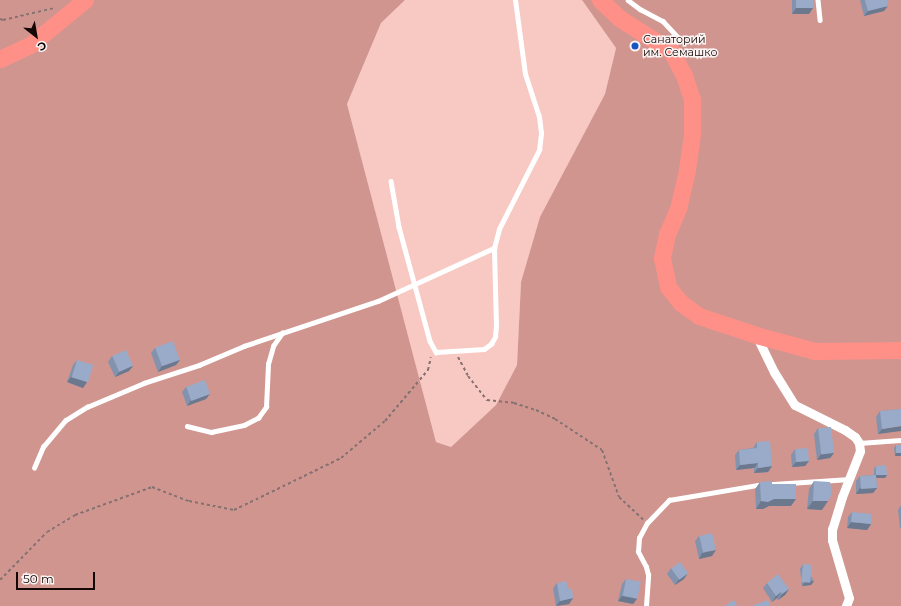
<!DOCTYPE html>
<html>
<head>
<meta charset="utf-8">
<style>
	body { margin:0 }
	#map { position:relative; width:901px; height:606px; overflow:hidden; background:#fce2df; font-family:Montserrat,sans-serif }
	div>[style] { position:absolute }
	.green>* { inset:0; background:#f8c8c3 }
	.forest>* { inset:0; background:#d0958f }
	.path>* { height:2px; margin-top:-1px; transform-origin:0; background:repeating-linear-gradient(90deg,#857270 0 3px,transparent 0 6px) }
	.lane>* { height:4.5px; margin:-2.25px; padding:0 2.25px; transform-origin:2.25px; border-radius:2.25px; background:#fff }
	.street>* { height:9px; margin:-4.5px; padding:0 4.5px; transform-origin:4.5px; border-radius:4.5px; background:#fff }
	.highway>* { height:17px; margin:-8.5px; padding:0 8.5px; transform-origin:8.5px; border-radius:8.5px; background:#fe9088 }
	.wall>* { inset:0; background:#8493ad }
	.shaded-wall>* { inset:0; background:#6b788d }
	.building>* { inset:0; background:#99abc9; transform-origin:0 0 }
	.dots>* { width:11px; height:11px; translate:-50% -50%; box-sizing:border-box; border:2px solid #fcf4f3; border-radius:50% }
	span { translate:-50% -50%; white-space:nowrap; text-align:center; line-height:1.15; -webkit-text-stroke:3px #fcf4f3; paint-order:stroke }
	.poi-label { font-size:11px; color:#140706 }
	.left { translate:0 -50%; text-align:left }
	.north { position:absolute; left:16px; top:16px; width:40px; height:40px; -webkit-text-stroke:3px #fcf4f3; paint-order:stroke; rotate:149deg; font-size:11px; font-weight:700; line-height:16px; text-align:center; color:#140706 }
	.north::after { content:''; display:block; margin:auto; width:14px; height:18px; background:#140706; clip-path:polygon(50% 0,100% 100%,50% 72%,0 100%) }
	.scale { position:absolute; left:16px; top:572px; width:79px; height:18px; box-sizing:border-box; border:2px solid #140706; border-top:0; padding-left:5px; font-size:12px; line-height:14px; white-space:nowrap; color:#140706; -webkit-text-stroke:3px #fcf4f3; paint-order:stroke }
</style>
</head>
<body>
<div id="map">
	<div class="green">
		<i style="clip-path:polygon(405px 0,582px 0,616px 48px,605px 94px,540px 218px,521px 282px,517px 365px,496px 405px,451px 447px,436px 442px,347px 104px,381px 23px)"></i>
	</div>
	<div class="forest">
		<i style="clip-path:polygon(0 0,405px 0,381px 23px,347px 104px,436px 442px,451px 447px,496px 405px,517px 365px,521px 282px,540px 217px,605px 94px,616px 48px,582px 0,901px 0,901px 606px,0 606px)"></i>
	</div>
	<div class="path">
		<i style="left:0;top:19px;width:3px;rotate:18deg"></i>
		<i style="left:3px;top:20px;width:52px;rotate:-13.2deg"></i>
		<i style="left:458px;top:357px;width:21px;rotate:62deg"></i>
		<i style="left:468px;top:376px;width:31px;rotate:52deg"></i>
		<i style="left:487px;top:400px;width:27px;rotate:6deg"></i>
		<i style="left:514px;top:403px;width:23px;rotate:18deg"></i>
		<i style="left:536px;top:410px;width:21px;rotate:25deg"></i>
		<i style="left:555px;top:419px;width:56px;rotate:33.4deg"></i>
		<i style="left:602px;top:450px;width:50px;rotate:70.1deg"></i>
		<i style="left:619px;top:497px;width:33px;rotate:43deg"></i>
		<i style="left:0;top:580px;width:67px;rotate:-45.6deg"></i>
		<i style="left:47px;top:532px;width:33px;rotate:-31deg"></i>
		<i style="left:75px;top:515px;width:82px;rotate:-20deg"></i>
		<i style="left:152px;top:487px;width:40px;rotate:21deg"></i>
		<i style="left:189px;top:501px;width:46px;rotate:11.3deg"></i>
		<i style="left:234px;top:510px;width:119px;rotate:-25.9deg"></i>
		<i style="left:341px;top:458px;width:57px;rotate:-40.1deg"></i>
		<i style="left:385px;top:421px;width:67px;rotate:-49.9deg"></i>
		<i style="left:428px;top:370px;width:13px;rotate:-77deg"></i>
	</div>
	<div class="lane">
		<i style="left:628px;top:0;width:15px;rotate:37deg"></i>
		<i style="left:640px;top:9px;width:26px;rotate:28deg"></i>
		<i style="left:663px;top:21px;width:23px;rotate:47deg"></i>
		<i style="left:679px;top:38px;width:12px;rotate:121deg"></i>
		<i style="left:818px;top:0;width:20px;rotate:84deg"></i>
		<i style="left:391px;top:181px;width:47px;rotate:80.1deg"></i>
		<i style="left:399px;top:227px;width:118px;rotate:74.8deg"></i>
		<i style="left:430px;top:341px;width:13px;rotate:61deg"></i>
		<i style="left:436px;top:352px;width:48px;rotate:-3.6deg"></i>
		<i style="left:484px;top:349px;width:9px;rotate:-36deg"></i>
		<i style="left:491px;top:344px;width:8px;rotate:-60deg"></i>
		<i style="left:495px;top:337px;width:11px;rotate:-85deg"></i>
		<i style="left:496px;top:326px;width:78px;rotate:-91.5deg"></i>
		<i style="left:494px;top:248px;width:20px;rotate:-75deg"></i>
		<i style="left:499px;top:229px;width:89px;rotate:-63.1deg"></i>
		<i style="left:539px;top:150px;width:17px;rotate:-83deg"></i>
		<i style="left:541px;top:133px;width:16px;rotate:-97deg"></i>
		<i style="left:539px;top:117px;width:45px;rotate:-108deg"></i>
		<i style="left:525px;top:74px;width:75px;rotate:-97.7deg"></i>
		<i style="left:187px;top:426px;width:25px;rotate:14deg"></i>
		<i style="left:211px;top:432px;width:34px;rotate:-12deg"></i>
		<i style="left:244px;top:425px;width:16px;rotate:-27deg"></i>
		<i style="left:258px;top:418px;width:14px;rotate:-54deg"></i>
		<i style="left:266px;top:407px;width:43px;rotate:-87.3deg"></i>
		<i style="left:268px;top:364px;width:19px;rotate:-74deg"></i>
		<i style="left:273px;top:346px;width:16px;rotate:-55deg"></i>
		<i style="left:859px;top:443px;width:42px;rotate:-4.1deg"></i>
		<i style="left:34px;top:468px;width:23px;rotate:-67deg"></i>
		<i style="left:43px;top:447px;width:35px;rotate:-50deg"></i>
		<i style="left:66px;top:420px;width:25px;rotate:-32deg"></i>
		<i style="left:87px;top:407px;width:62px;rotate:-22.8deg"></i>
		<i style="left:144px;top:383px;width:58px;rotate:-18.1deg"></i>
		<i style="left:199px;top:365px;width:49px;rotate:-22.9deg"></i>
		<i style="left:244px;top:346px;width:141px;rotate:-18.6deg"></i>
		<i style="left:378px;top:301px;width:128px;rotate:-24.6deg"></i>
		<i style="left:646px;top:606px;width:31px;rotate:-86deg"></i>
		<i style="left:648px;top:575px;width:8px;rotate:-104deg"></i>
		<i style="left:646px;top:567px;width:17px;rotate:-118deg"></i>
		<i style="left:638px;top:552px;width:14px;rotate:-86deg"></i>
		<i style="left:639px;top:538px;width:17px;rotate:-62deg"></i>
		<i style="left:647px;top:523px;width:32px;rotate:-46deg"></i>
		<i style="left:669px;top:500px;width:90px;rotate:-9.6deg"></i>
		<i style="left:758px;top:485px;width:92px;rotate:-3.7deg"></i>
	</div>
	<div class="street">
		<i style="left:756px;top:335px;width:41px;rotate:64.1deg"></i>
		<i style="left:774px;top:372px;width:39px;rotate:58deg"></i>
		<i style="left:795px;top:405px;width:56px;rotate:26.6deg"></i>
		<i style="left:845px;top:430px;width:12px;rotate:35deg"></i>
		<i style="left:855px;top:437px;width:7px;rotate:56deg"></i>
		<i style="left:859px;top:443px;width:8px;rotate:83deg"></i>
		<i style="left:860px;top:451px;width:49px;rotate:111.4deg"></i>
		<i style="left:842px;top:497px;width:34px;rotate:107deg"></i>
		<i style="left:832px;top:529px;width:11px;rotate:90deg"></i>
		<i style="left:832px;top:540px;width:60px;rotate:73.7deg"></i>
		<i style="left:849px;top:598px;width:9px;rotate:111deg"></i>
	</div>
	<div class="highway">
		<i style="left:600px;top:0;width:26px;rotate:43deg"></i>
		<i style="left:619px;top:18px;width:62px;rotate:32.4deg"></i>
		<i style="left:671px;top:51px;width:27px;rotate:62deg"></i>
		<i style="left:684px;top:75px;width:25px;rotate:72deg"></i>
		<i style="left:692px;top:99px;width:35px;rotate:90deg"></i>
		<i style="left:692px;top:134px;width:36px;rotate:98deg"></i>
		<i style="left:687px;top:170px;width:37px;rotate:103deg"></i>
		<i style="left:679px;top:206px;width:30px;rotate:113deg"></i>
		<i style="left:667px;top:234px;width:25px;rotate:102deg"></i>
		<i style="left:662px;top:258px;width:30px;rotate:78deg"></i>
		<i style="left:668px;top:287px;width:21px;rotate:51deg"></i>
		<i style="left:681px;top:303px;width:22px;rotate:36deg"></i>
		<i style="left:699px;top:316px;width:60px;rotate:18.4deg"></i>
		<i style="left:756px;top:335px;width:61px;rotate:15.2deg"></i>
		<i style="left:815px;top:351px;width:86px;rotate:-0.7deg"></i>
		<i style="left:0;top:59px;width:33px;rotate:-25deg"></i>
		<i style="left:30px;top:45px;width:71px;rotate:-39.3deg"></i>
	</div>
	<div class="wall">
		<i style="clip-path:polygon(792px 0,813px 0,809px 14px,792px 14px)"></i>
		<i style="clip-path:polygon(860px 0,887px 0,884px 11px,864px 16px)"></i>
		<i style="clip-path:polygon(155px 348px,180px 360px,176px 365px,158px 372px,151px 353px)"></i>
		<i style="clip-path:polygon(112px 356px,133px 366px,129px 371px,115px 377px,108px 362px)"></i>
		<i style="clip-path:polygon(77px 360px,87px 382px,83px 388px,67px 382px,73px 365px)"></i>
		<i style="clip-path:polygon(186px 387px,206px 399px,187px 406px,182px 392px)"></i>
		<i style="clip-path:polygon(901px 409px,878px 434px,876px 417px,880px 411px)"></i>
		<i style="clip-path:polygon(818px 428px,834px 453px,830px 458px,817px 460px,814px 434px)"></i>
		<i style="clip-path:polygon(757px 442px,772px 466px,768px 472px,754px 473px,754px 468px,736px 470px,735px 455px,739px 450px,753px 448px)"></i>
		<i style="clip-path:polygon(896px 445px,901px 456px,895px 456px,894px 448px)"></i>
		<i style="clip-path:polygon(795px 449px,809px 461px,805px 466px,792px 467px,791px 455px)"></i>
		<i style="clip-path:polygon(876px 466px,887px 475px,885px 478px,876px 478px,877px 488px,873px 493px,856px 494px,856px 481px,860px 476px,874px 475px,874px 469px)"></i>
		<i style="clip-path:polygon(814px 481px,822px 510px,807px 509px,809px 489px)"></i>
		<i style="clip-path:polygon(760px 482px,772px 484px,791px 506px,769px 506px,763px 509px,756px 509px,755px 489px)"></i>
		<i style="clip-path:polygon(901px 505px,901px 528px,900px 528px,898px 510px)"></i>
		<i style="clip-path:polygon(852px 512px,871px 524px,867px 530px,847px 528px,848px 517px)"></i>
		<i style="clip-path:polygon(699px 536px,712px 556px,699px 559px,695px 541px)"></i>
		<i style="clip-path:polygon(803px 564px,814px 581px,811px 585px,802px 586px,800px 569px)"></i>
		<i style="clip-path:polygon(671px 568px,684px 579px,675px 585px,667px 574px)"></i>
		<i style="clip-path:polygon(626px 579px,637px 599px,633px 604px,618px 601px,622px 584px)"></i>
		<i style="clip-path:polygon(557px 583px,568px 589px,573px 598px,569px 604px,556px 606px,553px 588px)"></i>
		<i style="clip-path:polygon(767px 583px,789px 589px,785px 595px,778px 600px,777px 598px,772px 602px,763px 588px)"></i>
	</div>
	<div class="shaded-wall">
		<i style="clip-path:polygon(888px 6px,884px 11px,864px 16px,868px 11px)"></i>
		<i style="clip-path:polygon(796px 8px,813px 8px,809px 14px,792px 14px)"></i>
		<i style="clip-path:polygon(180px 360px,176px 365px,158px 372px,162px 366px)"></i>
		<i style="clip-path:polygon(133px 366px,129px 371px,115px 377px,119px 372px)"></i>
		<i style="clip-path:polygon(71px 377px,87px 382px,83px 388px,67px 382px)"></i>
		<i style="clip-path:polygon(210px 394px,206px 399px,187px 406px,191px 400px)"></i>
		<i style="clip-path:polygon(901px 426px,901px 431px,878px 434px,882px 429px)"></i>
		<i style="clip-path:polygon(834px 453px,830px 458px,817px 460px,821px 454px)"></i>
		<i style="clip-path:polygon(896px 453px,901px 453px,901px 456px,895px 456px)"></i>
		<i style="clip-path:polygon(809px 461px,805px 466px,792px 467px,796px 462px)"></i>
		<i style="clip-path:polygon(758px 463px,754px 468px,736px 470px,740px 465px)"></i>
		<i style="clip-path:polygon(772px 466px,768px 472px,754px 473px,758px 468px)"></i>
		<i style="clip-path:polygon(876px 475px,887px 475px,885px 478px,874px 478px)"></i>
		<i style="clip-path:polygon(860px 488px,877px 488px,873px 493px,856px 494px)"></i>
		<i style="clip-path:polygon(774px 499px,796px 499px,791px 506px,769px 506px,763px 509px,756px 509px,761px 501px)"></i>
		<i style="clip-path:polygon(813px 501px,828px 501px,822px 510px,807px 509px)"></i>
		<i style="clip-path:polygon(851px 522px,871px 524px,867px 530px,847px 528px)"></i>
		<i style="clip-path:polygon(716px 550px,712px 556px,699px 559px,702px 553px)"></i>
		<i style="clip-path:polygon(688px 573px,684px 579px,675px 585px,679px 579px)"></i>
		<i style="clip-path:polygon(814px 581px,811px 585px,802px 586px,805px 582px)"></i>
		<i style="clip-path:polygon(789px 589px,785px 595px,778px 600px,782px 594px)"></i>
		<i style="clip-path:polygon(781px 592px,777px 598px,772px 602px,776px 596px)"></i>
		<i style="clip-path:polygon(622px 596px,637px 599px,633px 604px,618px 601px)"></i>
		<i style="clip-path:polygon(573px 598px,569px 604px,556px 606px,560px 601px)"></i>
	</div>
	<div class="building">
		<i style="left:796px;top:0;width:17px;height:8px"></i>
		<i style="clip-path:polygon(865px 0,887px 0,888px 6px,868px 11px)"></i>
		<i style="left:173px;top:341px;width:20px;height:19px;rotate:70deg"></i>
		<i style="left:126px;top:350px;width:17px;height:15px;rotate:66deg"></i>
		<i style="left:77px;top:360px;width:17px;height:18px;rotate:17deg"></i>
		<i style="left:205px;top:380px;width:15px;height:20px;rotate:70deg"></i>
		<i style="clip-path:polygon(901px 409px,901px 426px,882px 429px,880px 411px)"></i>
		<i style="left:831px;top:427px;width:26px;height:13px;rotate:83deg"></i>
		<i style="clip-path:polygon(770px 441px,772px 466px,758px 468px,758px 463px,740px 465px,739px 450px,757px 448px,757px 442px)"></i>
		<i style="left:896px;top:445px;width:5px;height:8px"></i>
		<i style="left:808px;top:448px;width:13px;height:13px;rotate:86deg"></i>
		<i style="clip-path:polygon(886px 465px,887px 475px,876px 475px,876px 466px)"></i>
		<i style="left:876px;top:475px;width:13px;height:16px;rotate:86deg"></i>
		<i style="clip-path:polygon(772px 481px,772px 484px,796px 484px,796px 499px,774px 499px,768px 502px,761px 501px,760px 482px)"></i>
		<i style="clip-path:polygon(814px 481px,830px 482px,832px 494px,828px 501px,813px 501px)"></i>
		<i style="left:852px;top:512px;width:20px;height:10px;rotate:6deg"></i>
		<i style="left:712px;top:533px;width:17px;height:13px;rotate:77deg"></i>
		<i style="left:680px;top:562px;width:14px;height:11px;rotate:54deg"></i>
		<i style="left:803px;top:564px;width:9px;height:18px;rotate:6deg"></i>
		<i style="clip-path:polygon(778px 574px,789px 589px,782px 594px,781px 592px,776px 596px,767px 583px)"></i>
		<i style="left:626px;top:579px;width:15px;height:17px;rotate:11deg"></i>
		<i style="clip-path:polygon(566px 581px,568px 589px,572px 588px,573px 598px,560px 601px,557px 583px)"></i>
		<i style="clip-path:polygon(734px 600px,737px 606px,725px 606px)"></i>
		<i style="clip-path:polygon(768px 600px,770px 606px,754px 606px,754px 605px)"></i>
	</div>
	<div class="dots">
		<i style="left:635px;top:46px;background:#1556c2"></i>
	</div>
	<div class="poi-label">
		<span class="left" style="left:643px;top:46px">Санаторий<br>им. Семашко</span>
	</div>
	<div class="north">С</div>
	<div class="scale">50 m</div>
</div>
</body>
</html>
